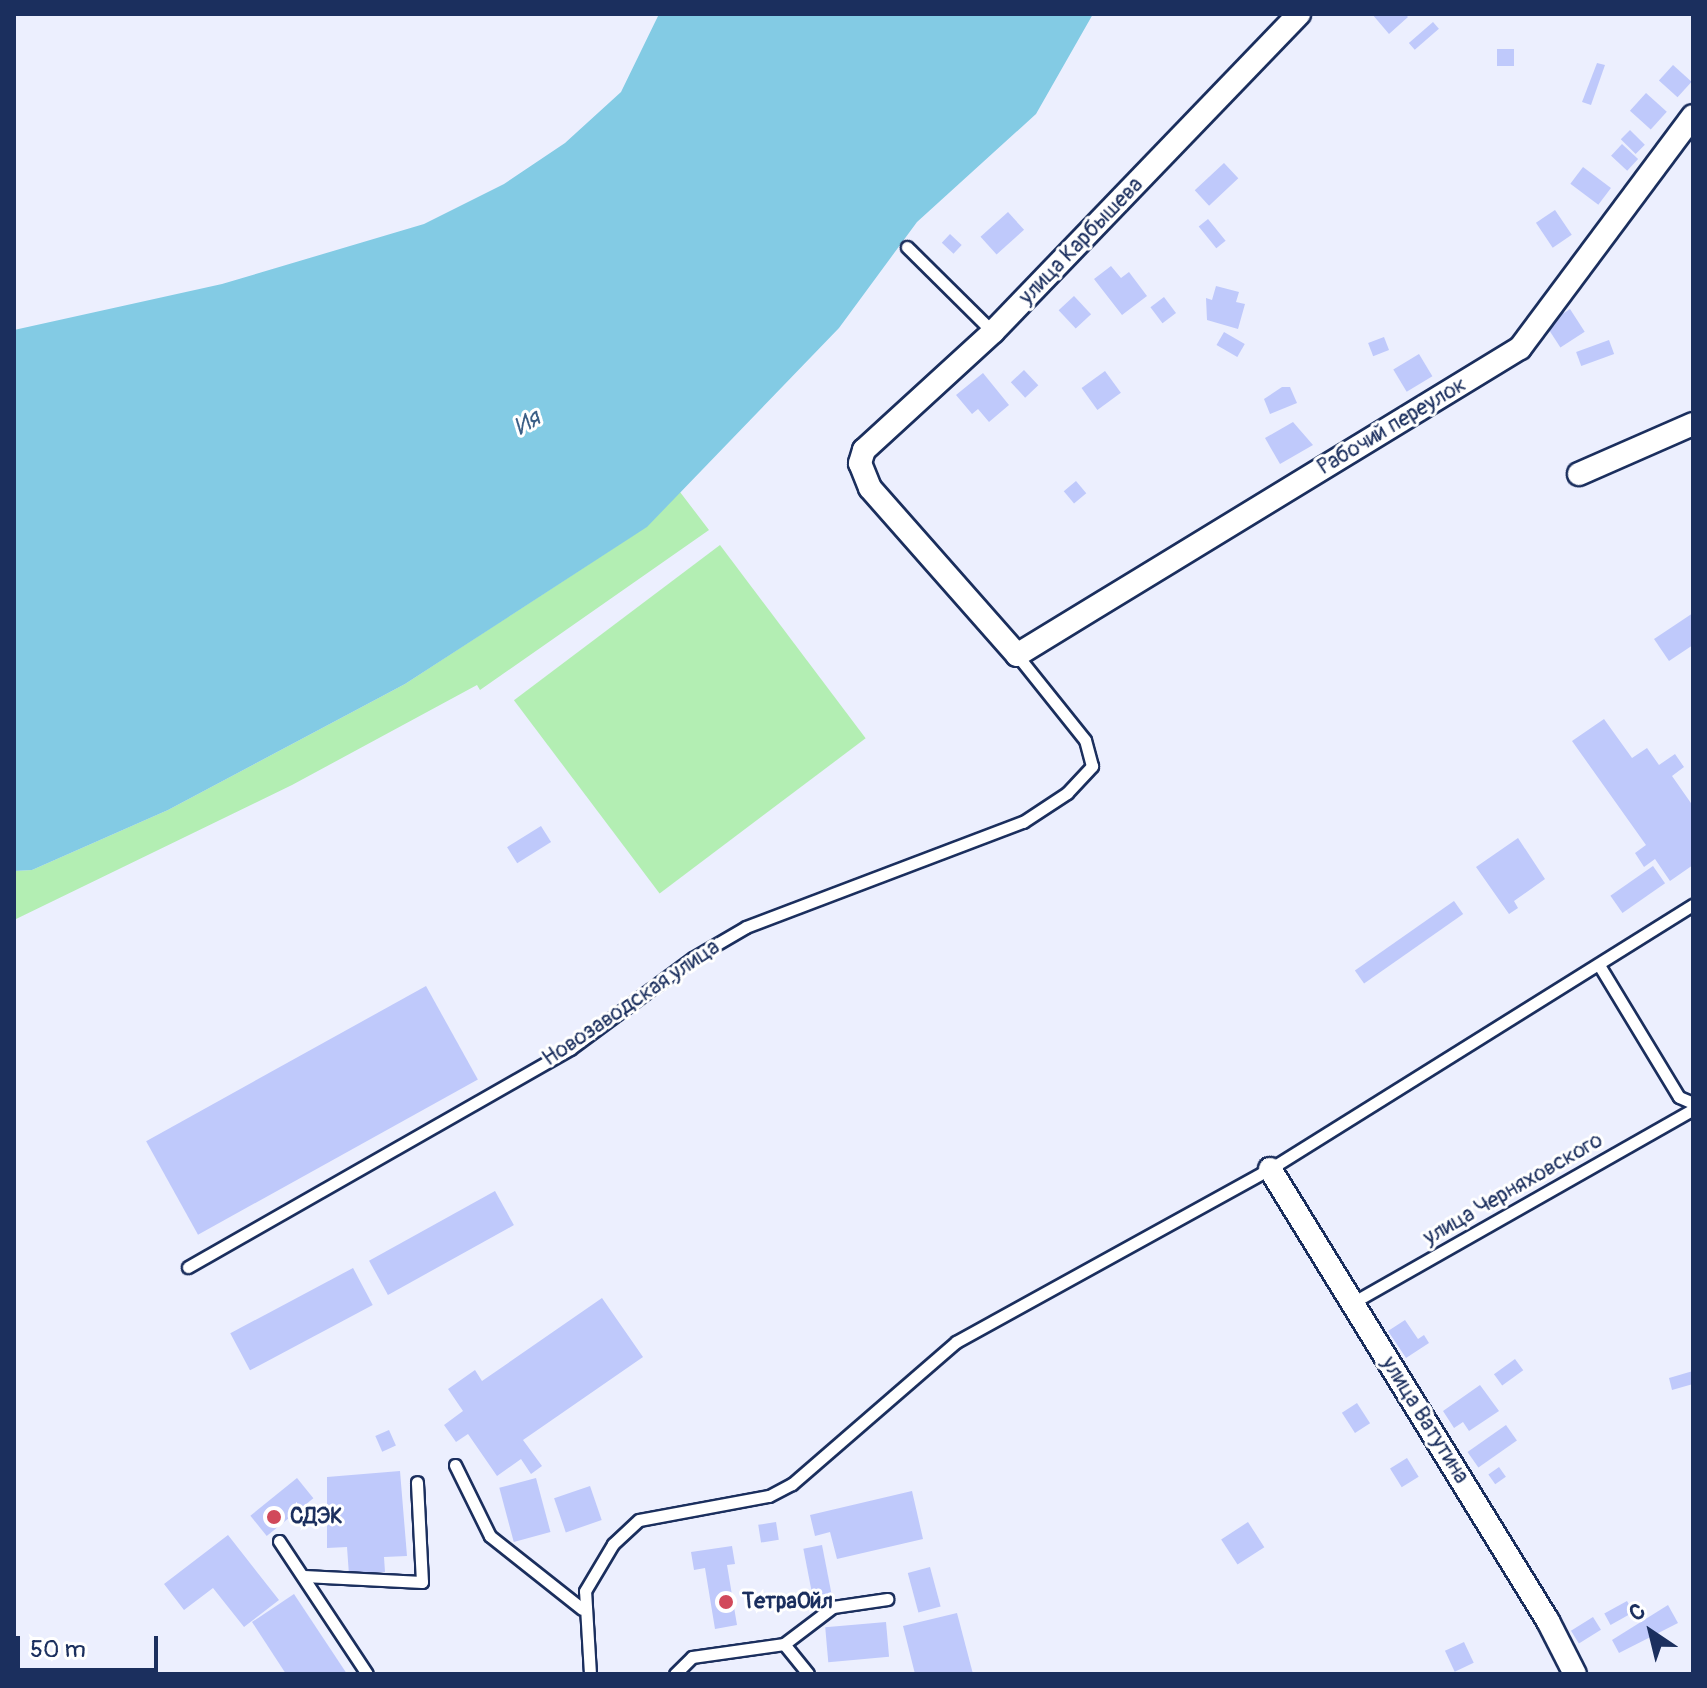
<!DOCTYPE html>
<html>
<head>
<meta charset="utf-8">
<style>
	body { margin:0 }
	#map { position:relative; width:1707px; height:1688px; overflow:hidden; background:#eceffe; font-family:Pangolin,sans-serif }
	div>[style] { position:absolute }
	.green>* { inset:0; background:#b3eeb3; transform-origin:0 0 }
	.water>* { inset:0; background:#83cbe4 }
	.building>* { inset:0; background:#bfc9fb; transform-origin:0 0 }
	.roads { filter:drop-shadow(2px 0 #1b2f5e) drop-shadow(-2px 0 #1b2f5e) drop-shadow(0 2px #1b2f5e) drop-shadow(0 -2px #1b2f5e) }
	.service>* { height:11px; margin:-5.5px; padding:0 5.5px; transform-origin:5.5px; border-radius:5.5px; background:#fff }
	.minor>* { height:22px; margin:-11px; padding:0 11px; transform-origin:11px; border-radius:11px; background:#fff }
	.dots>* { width:22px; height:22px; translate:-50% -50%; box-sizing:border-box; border:4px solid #fff; border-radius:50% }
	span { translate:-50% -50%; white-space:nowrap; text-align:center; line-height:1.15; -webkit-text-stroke:6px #fff; paint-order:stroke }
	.street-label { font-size:22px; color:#1b2f5e }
	.poi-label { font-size:22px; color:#1b2f5e; font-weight:700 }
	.left { translate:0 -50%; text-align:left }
	.water-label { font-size:24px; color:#3a5e86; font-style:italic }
	.frame { position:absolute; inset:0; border:16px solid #1b2f5e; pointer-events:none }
	.north { position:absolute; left:1611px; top:1592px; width:80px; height:80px; -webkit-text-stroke:6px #fff; paint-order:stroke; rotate:325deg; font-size:22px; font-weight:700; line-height:32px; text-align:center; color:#1b2f5e }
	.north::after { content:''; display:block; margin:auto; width:28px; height:36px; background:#1b2f5e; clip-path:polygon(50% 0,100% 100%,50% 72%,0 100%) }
	.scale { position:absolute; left:16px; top:1636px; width:142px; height:36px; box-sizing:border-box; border:4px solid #1b2f5e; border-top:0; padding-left:10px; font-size:24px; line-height:28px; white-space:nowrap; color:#1b2f5e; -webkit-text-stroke:6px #fff; paint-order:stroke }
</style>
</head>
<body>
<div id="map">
	<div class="green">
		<i style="clip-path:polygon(680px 492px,709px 530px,480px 690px,477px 685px,292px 785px,14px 920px,14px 871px,32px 870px,168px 810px,405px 684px,646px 527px)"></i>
		<i style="left:720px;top:545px;width:242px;height:258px;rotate:53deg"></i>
	</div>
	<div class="water">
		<i style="clip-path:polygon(659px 14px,1093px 14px,1036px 114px,917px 222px,839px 328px,647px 527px,405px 684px,168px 810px,32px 870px,14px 871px,14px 330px,222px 284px,424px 224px,504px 184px,565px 143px,621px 92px)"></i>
	</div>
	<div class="building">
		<i style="clip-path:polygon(1372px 14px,1405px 14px,1408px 17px,1389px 34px)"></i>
		<i style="left:1433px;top:22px;width:9px;height:32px;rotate:49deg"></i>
		<i style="left:1497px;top:49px;width:17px;height:17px"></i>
		<i style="clip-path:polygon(1597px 63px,1605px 65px,1591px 105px,1582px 102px)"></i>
		<i style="left:1673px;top:65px;width:25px;height:21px;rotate:42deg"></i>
		<i style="left:1646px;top:93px;width:28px;height:24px;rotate:42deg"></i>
		<i style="left:1630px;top:130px;width:21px;height:13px;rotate:45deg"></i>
		<i style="left:1622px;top:144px;width:22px;height:16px;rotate:43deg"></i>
		<i style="left:1224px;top:163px;width:21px;height:40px;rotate:47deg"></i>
		<i style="left:1583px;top:167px;width:35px;height:21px;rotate:37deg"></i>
		<i style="left:1555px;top:210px;width:30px;height:23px;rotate:56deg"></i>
		<i style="left:1008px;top:212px;width:24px;height:37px;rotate:48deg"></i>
		<i style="left:1208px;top:219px;width:28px;height:12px;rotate:51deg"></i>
		<i style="left:950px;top:234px;width:16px;height:12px;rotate:43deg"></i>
		<i style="clip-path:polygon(1111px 266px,1121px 278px,1129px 272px,1147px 296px,1122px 315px,1094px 279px)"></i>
		<i style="clip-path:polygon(1216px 286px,1239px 292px,1236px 302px,1245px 304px,1238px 329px,1207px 320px,1206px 298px,1212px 300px)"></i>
		<i style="left:1074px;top:296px;width:25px;height:21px;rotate:47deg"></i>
		<i style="left:1164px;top:297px;width:20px;height:17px;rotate:53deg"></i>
		<i style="left:1570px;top:309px;width:27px;height:29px;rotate:57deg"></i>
		<i style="left:1224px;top:332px;width:24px;height:15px;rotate:30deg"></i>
		<i style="left:1384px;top:337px;width:14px;height:17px;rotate:69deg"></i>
		<i style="left:1609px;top:340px;width:15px;height:35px;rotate:70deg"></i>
		<i style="left:1419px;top:354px;width:26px;height:30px;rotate:59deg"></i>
		<i style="left:1024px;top:370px;width:21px;height:18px;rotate:47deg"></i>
		<i style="left:1105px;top:371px;width:27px;height:29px;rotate:54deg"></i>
		<i style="clip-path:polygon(983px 373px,1009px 405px,989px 422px,978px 409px,972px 414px,956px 395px)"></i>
		<i style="clip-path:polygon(1282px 387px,1290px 387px,1297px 403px,1270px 414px,1264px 399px)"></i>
		<i style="clip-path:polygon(1293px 422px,1313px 445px,1280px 464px,1265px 438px)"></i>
		<i style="left:1076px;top:481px;width:16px;height:16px;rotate:50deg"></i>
		<i style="clip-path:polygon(1693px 613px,1693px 645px,1669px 661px,1654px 639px)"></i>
		<i style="clip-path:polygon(1604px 719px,1632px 758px,1647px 748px,1659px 765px,1675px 754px,1684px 767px,1672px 776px,1693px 806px,1693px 865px,1670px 881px,1655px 859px,1644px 867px,1635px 853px,1646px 845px,1572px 741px)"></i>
		<i style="left:541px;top:826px;width:19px;height:40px;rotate:58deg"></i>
		<i style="clip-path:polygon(1518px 838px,1545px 879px,1514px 901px,1518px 908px,1509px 914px,1476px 867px)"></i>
		<i style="left:1653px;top:866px;width:21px;height:52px;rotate:55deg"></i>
		<i style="left:1454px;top:901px;width:16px;height:121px;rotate:55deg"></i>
		<i style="left:426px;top:986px;width:107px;height:320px;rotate:61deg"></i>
		<i style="left:495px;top:1191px;width:39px;height:144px;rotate:61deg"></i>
		<i style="left:353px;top:1268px;width:42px;height:139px;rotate:62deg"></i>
		<i style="clip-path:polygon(602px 1298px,643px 1357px,523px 1440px,542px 1466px,531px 1474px,521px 1459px,497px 1476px,468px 1434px,456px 1442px,444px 1425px,463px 1411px,448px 1389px,475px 1370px,482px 1381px)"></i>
		<i style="clip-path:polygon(1405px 1320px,1418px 1339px,1424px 1335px,1429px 1343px,1406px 1358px,1388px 1331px)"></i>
		<i style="left:1515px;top:1359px;width:14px;height:26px;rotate:54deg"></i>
		<i style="clip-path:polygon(1693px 1371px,1693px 1384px,1672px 1390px,1669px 1378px)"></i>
		<i style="clip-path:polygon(1480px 1385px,1499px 1411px,1469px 1431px,1463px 1422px,1454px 1428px,1443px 1411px)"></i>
		<i style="left:1357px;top:1403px;width:24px;height:18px;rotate:57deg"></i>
		<i style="left:1506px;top:1425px;width:19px;height:47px;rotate:55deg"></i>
		<i style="left:389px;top:1430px;width:17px;height:15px;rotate:66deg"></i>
		<i style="left:1407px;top:1458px;width:22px;height:20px;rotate:58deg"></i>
		<i style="left:1499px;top:1467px;width:12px;height:13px;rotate:55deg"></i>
		<i style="clip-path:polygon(400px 1471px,407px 1556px,384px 1557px,385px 1572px,349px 1575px,347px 1547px,327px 1548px,327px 1477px)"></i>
		<i style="left:297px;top:1478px;width:26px;height:60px;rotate:51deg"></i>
		<i style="left:536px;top:1478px;width:56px;height:38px;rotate:75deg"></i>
		<i style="left:590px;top:1486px;width:36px;height:38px;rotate:71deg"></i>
		<i style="clip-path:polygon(912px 1491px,923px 1539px,837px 1559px,830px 1532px,815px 1536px,810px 1515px)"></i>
		<i style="left:776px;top:1522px;width:18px;height:18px;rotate:81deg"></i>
		<i style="left:1248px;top:1522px;width:30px;height:32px;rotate:57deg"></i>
		<i style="clip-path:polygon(228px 1535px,279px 1600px,244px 1627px,213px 1588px,184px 1610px,164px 1584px)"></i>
		<i style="left:822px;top:1545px;width:49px;height:19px;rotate:79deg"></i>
		<i style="clip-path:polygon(732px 1546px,735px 1564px,727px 1565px,737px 1625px,715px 1629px,705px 1568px,694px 1570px,691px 1552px)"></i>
		<i style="left:930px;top:1567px;width:41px;height:23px;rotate:75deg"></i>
		<i style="clip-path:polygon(294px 1594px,347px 1674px,286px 1674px,252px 1622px)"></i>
		<i style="left:1627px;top:1601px;width:13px;height:26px;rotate:61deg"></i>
		<i style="clip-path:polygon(1668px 1605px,1678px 1623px,1619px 1653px,1612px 1640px)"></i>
		<i style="clip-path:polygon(957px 1613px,973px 1674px,915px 1674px,903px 1626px)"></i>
		<i style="left:1593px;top:1617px;width:15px;height:26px;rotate:58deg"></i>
		<i style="left:886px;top:1622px;width:35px;height:61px;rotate:85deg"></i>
		<i style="left:1464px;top:1642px;width:23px;height:21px;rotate:65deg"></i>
	</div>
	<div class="roads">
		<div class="service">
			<i style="left:907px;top:247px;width:121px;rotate:44.7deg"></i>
			<i style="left:1599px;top:965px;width:154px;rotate:58.8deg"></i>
			<i style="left:1679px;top:1097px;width:15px;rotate:23deg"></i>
			<i style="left:188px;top:1267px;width:440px;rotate:-29.7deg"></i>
			<i style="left:570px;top:1049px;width:153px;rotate:-36.5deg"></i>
			<i style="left:693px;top:958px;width:61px;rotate:-30.3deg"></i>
			<i style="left:746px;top:927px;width:296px;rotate:-20.8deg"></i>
			<i style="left:1023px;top:822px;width:53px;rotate:-33.4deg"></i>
			<i style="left:1067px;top:793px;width:37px;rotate:-47deg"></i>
			<i style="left:1092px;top:766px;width:27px;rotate:-105deg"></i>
			<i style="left:1085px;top:740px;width:109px;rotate:-128.7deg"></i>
			<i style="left:1352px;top:1303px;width:392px;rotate:-29.6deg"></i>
			<i style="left:455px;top:1465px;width:79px;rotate:63.8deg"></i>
			<i style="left:490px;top:1536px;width:117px;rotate:38.4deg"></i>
			<i style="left:279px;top:1541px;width:159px;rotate:56.5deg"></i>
			<i style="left:304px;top:1576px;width:118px;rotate:2.9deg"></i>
			<i style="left:422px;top:1582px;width:100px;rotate:-92.9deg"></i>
			<i style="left:784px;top:1644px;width:61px;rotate:-37.1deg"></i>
			<i style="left:833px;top:1607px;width:55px;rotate:-8.4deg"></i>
			<i style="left:590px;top:1674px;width:83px;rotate:-93.4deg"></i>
			<i style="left:585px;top:1591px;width:55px;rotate:-59.2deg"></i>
			<i style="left:613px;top:1544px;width:35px;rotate:-43deg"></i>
			<i style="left:639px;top:1520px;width:132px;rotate:-10.5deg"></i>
			<i style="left:769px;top:1496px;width:26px;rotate:-28deg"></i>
			<i style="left:792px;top:1484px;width:217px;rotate:-40.9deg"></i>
			<i style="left:956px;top:1342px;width:359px;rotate:-28.9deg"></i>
			<i style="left:1270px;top:1169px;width:499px;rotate:-32deg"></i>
			<i style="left:675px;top:1674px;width:24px;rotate:-45deg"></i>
			<i style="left:692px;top:1657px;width:93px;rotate:-8deg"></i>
			<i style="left:784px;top:1644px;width:38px;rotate:51deg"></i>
		</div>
		<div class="minor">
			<i style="left:1299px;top:14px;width:441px;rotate:133.9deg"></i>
			<i style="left:993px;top:332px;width:175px;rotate:137.5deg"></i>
			<i style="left:864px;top:450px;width:14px;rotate:107deg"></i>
			<i style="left:860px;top:463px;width:27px;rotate:68deg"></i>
			<i style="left:870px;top:488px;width:222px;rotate:48.6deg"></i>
			<i style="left:1017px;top:655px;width:589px;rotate:-31.4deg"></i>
			<i style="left:1520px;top:348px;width:289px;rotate:-53.3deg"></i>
			<i style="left:1579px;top:474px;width:124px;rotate:-23.7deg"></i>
			<i style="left:1270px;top:1169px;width:531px;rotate:58.41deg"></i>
			<i style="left:1548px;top:1621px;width:59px;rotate:63deg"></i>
		</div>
	</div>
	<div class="dots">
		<i style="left:274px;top:1517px;background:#d1495b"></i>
		<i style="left:726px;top:1602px;background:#d1495b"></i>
	</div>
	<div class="street-label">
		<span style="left:1081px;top:241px;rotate:-46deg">улица Карбышева</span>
		<span style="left:1392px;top:426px;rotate:-31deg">Рабочий переулок</span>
		<span style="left:631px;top:1003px;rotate:-34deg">Новозаводская улица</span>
		<span style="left:1513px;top:1189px;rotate:-30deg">улица Черняховского</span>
		<span style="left:1425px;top:1420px;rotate:58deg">улица Ватутина</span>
	</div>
	<div class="poi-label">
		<span class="left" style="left:290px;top:1517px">СДЭК</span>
		<span class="left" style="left:742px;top:1602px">ТетраОйл</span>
	</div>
	<div class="water-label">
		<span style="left:527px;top:423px;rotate:-31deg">Ия</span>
	</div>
	<div class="frame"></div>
	<div class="north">С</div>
	<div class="scale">50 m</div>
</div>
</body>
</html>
